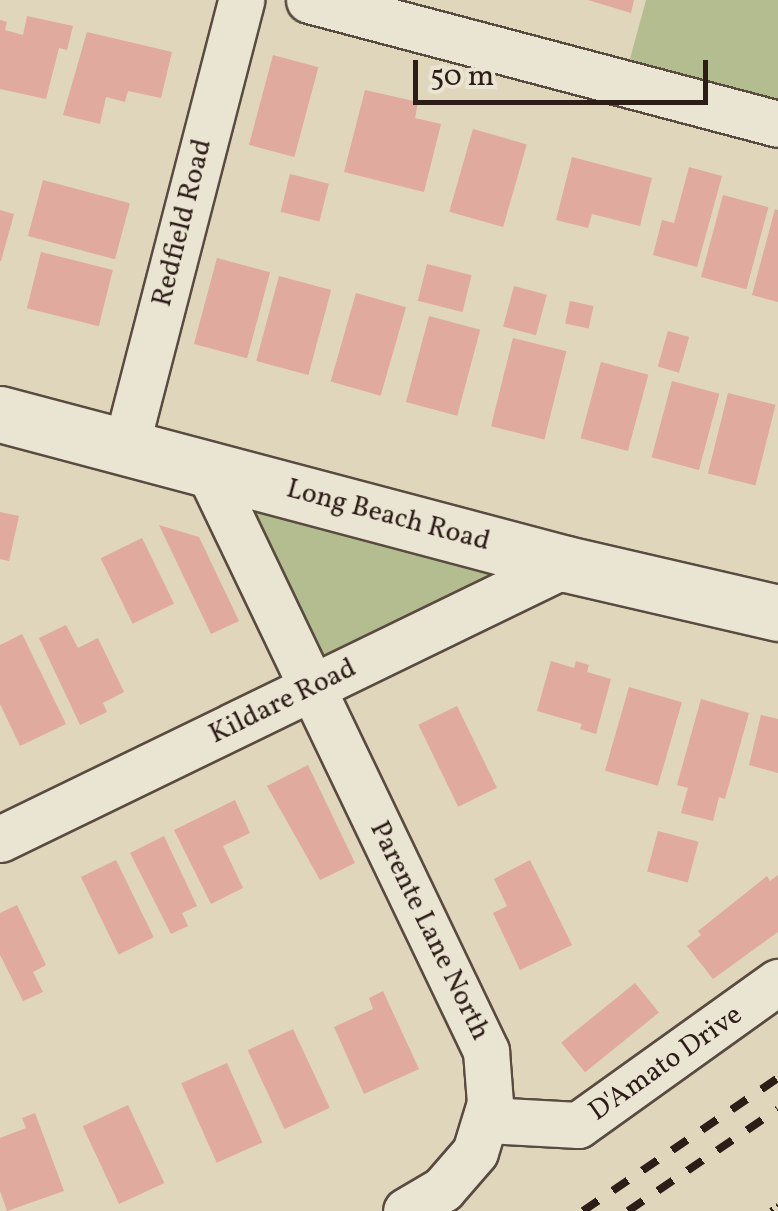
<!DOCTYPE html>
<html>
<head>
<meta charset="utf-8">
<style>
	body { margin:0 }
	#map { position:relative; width:778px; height:1211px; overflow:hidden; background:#dfd6bc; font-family:Vollkorn,serif }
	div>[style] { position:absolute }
	.green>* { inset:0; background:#b4bd8f }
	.building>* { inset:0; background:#e0aa9e; transform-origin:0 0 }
	.path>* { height:6px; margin-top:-3px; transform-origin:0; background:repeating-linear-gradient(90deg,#2c1d17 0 2.5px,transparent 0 7.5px) }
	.roads { filter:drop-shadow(2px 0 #594b40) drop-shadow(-2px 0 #594b40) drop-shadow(0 2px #594b40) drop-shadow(0 -2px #594b40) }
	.minor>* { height:45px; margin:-22.5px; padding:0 22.5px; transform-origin:22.5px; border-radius:22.5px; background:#eae4d3 }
	.secondary>* { height:55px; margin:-27.5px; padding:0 27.5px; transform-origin:27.5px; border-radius:27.5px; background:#eae4d3 }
	.rail>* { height:8px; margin-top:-4px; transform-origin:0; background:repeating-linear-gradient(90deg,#2c1d17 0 18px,transparent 0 36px) }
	span { translate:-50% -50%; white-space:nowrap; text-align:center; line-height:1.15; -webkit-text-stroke:8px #eae4d3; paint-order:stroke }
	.street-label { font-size:28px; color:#2c1d17 }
	.scale { position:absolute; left:413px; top:60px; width:295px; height:45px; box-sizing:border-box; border:5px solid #2c1d17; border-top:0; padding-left:12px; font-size:30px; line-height:35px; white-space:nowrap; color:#2c1d17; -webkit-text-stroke:8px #eae4d3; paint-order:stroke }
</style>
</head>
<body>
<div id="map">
	<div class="green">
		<i style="clip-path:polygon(646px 0,778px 0,778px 122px,624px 81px)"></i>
		<i style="clip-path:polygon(228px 482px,540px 565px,317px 674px)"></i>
	</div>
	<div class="building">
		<i style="clip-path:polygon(588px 0,634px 0,631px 13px)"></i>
		<i style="clip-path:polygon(27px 16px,73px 26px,67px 50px,59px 48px,46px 99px,0 89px,0 20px,7px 22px,5px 30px,23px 35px)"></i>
		<i style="clip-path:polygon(87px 32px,172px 52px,161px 98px,128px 91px,125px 102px,106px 97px,100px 124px,63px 115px)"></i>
		<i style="left:273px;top:55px;width:47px;height:93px;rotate:15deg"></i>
		<i style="clip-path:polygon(365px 90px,418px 102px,415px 118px,441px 124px,424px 192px,344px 172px)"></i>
		<i style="left:473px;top:129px;width:56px;height:86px;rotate:16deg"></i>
		<i style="clip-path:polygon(572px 157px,652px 178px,640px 226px,592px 214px,588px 228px,556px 220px)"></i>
		<i style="clip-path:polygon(689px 167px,722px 176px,697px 267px,653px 255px,662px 220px,674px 223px)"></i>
		<i style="left:290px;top:174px;width:40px;height:39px;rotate:14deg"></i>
		<i style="left:43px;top:180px;width:90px;height:58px;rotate:15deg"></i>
		<i style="left:723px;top:195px;width:47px;height:85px;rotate:15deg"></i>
		<i style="clip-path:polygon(775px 209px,778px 210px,778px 302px,752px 295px)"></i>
		<i style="clip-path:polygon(0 210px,14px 214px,1px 261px,0 261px)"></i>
		<i style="left:41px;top:252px;width:74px;height:58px;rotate:14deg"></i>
		<i style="left:217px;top:258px;width:55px;height:89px;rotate:15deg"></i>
		<i style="left:427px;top:264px;width:46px;height:38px;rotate:14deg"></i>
		<i style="left:279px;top:276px;width:54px;height:88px;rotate:15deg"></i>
		<i style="left:514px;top:286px;width:34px;height:42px;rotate:15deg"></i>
		<i style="left:356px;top:293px;width:52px;height:92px;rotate:16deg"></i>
		<i style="left:570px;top:301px;width:24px;height:23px;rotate:12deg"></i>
		<i style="left:429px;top:316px;width:53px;height:89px;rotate:15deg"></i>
		<i style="left:668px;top:331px;width:22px;height:37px;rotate:16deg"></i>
		<i style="left:513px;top:338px;width:55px;height:91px;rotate:14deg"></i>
		<i style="left:601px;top:362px;width:49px;height:79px;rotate:15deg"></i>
		<i style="left:672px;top:381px;width:49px;height:79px;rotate:15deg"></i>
		<i style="left:728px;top:393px;width:49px;height:83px;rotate:14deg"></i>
		<i style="clip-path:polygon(0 512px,19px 516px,9px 561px,0 559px)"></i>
		<i style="clip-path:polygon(159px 525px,199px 537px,239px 621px,211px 634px)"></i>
		<i style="left:142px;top:538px;width:73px;height:46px;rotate:64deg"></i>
		<i style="clip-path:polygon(66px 625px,78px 648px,98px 638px,124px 692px,103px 703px,107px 712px,80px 725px,39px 638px)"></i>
		<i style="clip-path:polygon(22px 634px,66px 724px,20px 746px,0 704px,0 645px)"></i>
		<i style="clip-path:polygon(551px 661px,574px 668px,576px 661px,589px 665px,587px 672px,611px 679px,596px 734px,580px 729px,582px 724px,537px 711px)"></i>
		<i style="left:629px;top:687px;width:55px;height:87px;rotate:16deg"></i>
		<i style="clip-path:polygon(701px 699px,749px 713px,725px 799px,719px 797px,713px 821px,681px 813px,688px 788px,677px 785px)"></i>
		<i style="left:457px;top:706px;width:91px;height:43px;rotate:64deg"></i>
		<i style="clip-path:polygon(761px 715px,778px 719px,778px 773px,749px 765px)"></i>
		<i style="clip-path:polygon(308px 765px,355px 863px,320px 880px,267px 786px)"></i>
		<i style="clip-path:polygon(235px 800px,250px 833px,223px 846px,243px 888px,211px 904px,174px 830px)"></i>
		<i style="left:658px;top:831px;width:42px;height:42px;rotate:15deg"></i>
		<i style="clip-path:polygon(164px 836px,197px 906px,182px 913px,188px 926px,171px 934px,130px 853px)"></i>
		<i style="left:116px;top:860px;width:86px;height:39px;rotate:64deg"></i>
		<i style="clip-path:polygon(530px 860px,572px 945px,520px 970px,493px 913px,507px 906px,494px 879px)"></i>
		<i style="clip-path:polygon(778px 875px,778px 932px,713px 979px,687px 946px,701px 935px,698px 931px,767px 876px,770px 881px)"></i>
		<i style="clip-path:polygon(17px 905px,46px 965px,33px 972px,43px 992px,23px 1001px,0 955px,0 913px)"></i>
		<i style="left:635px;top:983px;width:38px;height:95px;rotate:51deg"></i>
		<i style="clip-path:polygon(383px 991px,419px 1069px,364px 1094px,334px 1027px,373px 1009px,369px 998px)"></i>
		<i style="left:293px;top:1029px;width:87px;height:50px;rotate:65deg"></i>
		<i style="left:227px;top:1063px;width:87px;height:50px;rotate:66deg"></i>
		<i style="left:128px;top:1105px;width:86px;height:50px;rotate:65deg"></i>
		<i style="clip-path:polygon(35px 1113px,64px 1191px,7px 1211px,0 1191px,0 1138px,26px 1128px,22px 1118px)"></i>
	</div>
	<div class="path">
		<i style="left:771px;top:1211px;width:9px;rotate:-36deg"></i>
	</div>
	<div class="roads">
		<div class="minor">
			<i style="left:309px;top:0;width:485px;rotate:14.8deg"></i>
			<i style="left:126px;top:446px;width:461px;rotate:-75.5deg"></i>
			<i style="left:206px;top:466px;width:649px;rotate:64.42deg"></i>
			<i style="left:486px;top:1051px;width:52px;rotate:85.6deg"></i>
			<i style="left:490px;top:1103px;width:51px;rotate:107deg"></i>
			<i style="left:475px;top:1152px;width:49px;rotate:130.9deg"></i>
			<i style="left:443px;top:1189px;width:43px;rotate:149.3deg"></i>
			<i style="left:0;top:839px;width:629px;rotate:-25.91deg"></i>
			<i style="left:487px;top:1120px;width:91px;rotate:3.1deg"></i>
			<i style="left:578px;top:1125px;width:246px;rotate:-35.6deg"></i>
		</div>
		<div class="secondary">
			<i style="left:0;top:414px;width:586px;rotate:14.84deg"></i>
			<i style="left:566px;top:564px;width:218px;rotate:13deg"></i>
		</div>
	</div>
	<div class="rail">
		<i style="left:583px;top:1211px;width:236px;rotate:-34.3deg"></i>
		<i style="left:628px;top:1211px;width:181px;rotate:-34.2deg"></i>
	</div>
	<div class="street-label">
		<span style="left:183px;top:223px;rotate:-76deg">Redfield Road</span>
		<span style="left:388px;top:516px;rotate:15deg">Long Beach Road</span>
		<span style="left:283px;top:702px;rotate:-26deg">Kildare Road</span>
		<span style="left:429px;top:931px;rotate:64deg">Parente Lane North</span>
		<span style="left:666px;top:1064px;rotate:-35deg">D'Amato Drive</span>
	</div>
	<div class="scale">50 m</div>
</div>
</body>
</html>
